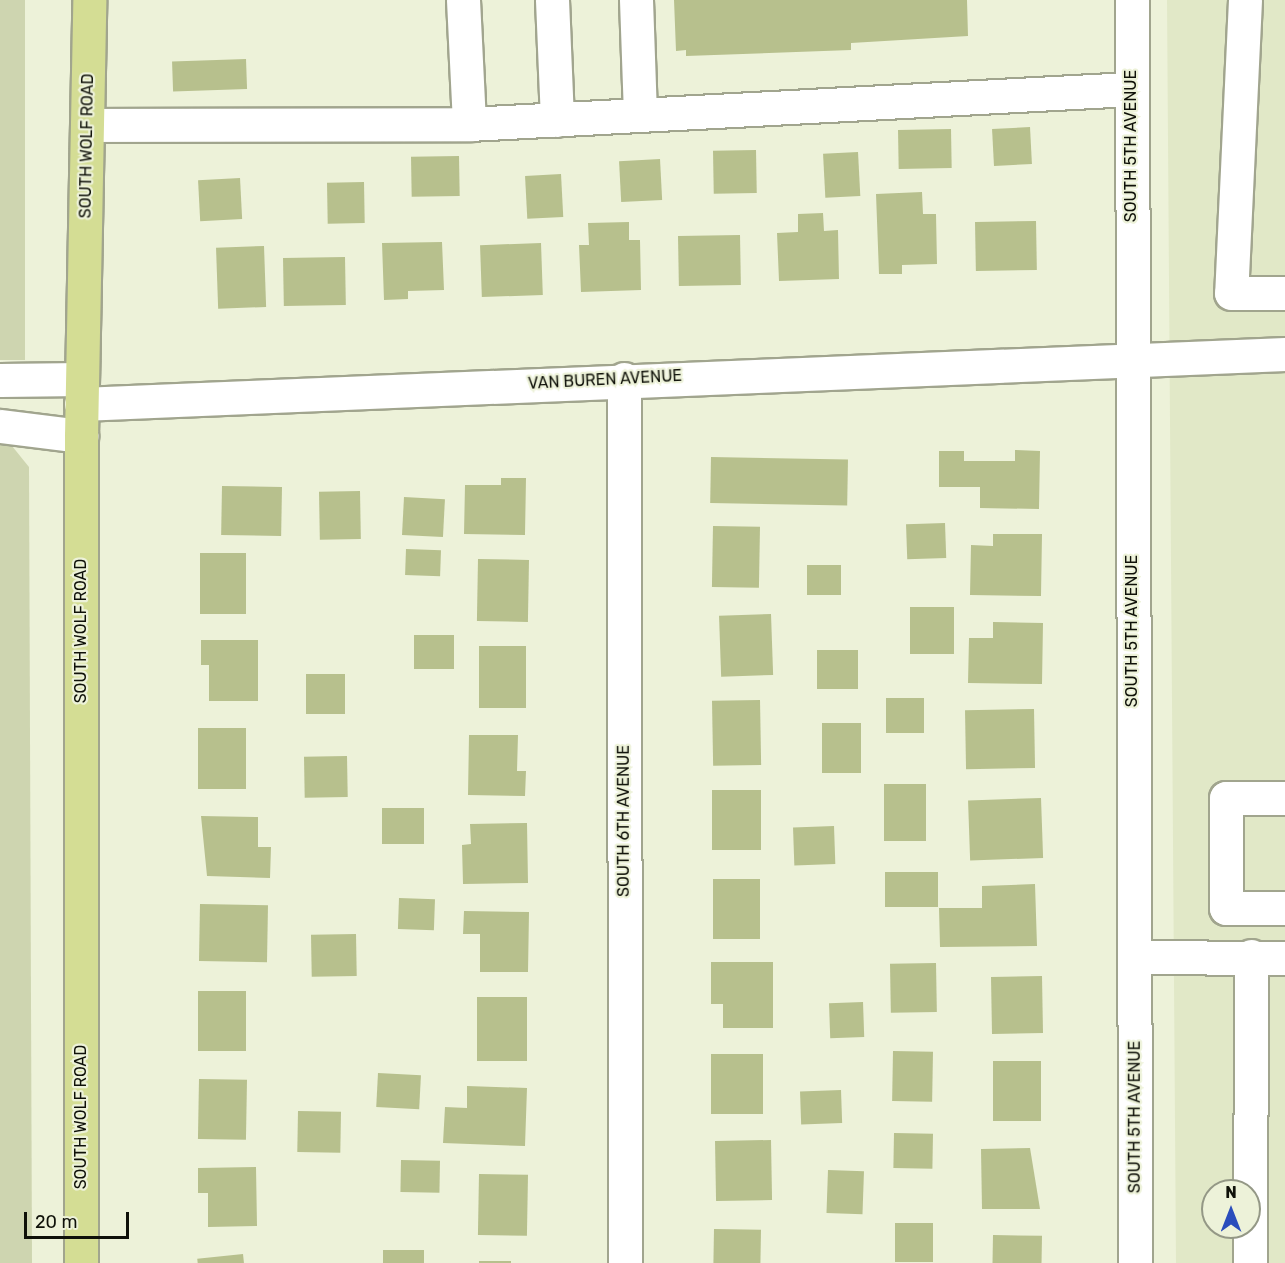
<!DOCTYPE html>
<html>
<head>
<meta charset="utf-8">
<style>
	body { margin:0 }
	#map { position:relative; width:1285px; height:1263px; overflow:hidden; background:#edf2d9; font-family:Rubik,sans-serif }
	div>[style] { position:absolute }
	.built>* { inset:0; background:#e1e8c7 }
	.green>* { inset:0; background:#ced5b0; transform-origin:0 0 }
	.building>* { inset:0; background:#b7c08d; transform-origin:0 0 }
	.roads { filter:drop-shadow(2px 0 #a1a58e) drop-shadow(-2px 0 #a1a58e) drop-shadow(0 2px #a1a58e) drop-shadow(0 -2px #a1a58e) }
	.minor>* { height:33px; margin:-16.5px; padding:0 16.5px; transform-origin:16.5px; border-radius:16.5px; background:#fff }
	.major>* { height:33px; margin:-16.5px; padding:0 16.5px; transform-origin:16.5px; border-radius:16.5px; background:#d4dd94 }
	span { translate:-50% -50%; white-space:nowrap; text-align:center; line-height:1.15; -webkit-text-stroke:4.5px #edf2d9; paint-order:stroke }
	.street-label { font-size:16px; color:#0f1109 }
	.north { position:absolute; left:1201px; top:1179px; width:60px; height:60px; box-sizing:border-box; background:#edf2d9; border:2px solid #949886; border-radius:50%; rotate:0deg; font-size:16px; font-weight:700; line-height:24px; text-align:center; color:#0f1109 }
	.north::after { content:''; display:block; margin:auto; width:21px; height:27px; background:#2a4dbc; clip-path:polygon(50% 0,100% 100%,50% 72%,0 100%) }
	.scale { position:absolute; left:24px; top:1212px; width:105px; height:27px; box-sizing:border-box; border:3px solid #0f1109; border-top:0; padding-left:8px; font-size:18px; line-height:21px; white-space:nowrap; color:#0f1109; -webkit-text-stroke:4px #edf2d9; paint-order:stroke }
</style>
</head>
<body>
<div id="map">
	<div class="built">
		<i style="clip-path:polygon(evenodd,1167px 0,1285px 0,1285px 1263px,1176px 1263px,1167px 0,1213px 1191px,1249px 1191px,1249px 1227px,1213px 1227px,1213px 1191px)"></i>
	</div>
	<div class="green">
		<i style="left:0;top:0;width:25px;height:360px"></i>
		<i style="clip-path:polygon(0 442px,12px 446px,29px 467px,32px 1263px,0 1263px)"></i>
	</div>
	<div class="building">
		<i style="clip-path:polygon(674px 0,967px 0,968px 36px,851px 43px,851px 50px,686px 56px,686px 50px,676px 51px)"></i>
		<i style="left:246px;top:59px;width:30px;height:74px;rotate:88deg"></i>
		<i style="left:1030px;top:127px;width:37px;height:38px;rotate:87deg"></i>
		<i style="left:951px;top:129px;width:39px;height:53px;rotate:89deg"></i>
		<i style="left:756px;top:150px;width:43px;height:43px;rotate:89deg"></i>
		<i style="left:858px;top:152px;width:44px;height:35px;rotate:87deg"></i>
		<i style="left:459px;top:156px;width:40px;height:48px;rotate:89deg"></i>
		<i style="left:660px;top:159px;width:41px;height:41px;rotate:87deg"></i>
		<i style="left:561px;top:174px;width:43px;height:36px;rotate:87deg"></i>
		<i style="left:240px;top:178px;width:41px;height:42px;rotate:87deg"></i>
		<i style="left:364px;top:182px;width:41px;height:37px;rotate:89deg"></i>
		<i style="clip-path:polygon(922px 192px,923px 214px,936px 214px,937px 264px,902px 265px,902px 274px,879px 274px,876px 194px)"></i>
		<i style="clip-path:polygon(823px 213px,824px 231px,838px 230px,839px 279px,779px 281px,777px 233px,798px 232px,798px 214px)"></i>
		<i style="left:1036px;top:221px;width:49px;height:61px;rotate:89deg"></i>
		<i style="clip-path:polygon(629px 222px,629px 240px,640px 240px,641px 290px,581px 292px,579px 245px,589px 245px,588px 223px)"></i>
		<i style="left:740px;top:235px;width:50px;height:62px;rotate:89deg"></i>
		<i style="clip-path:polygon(442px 242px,444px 290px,408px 291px,408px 299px,384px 300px,382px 243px)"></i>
		<i style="left:541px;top:243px;width:52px;height:61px;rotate:88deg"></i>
		<i style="left:264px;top:246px;width:61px;height:48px;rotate:88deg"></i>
		<i style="left:345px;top:257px;width:48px;height:62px;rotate:89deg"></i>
		<i style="clip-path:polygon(1015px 450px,1040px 451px,1039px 509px,980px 508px,980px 487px,939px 487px,939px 451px,964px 451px,964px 461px,1015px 461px)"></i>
		<i style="left:711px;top:457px;width:137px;height:46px;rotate:1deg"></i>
		<i style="clip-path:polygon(501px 478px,526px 478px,525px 535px,464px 534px,465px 485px,501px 485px)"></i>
		<i style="left:222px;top:486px;width:60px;height:49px;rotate:1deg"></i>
		<i style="left:360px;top:491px;width:48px;height:41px;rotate:89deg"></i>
		<i style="left:404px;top:497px;width:41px;height:38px;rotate:3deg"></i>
		<i style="left:945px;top:523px;width:35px;height:39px;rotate:88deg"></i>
		<i style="left:713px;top:526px;width:47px;height:61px;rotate:1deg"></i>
		<i style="clip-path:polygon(993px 534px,1042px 534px,1041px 596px,970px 595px,971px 545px,993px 546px)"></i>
		<i style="left:406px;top:549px;width:35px;height:26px;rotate:2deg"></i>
		<i style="left:200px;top:553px;width:46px;height:61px"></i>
		<i style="left:478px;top:559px;width:51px;height:62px;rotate:1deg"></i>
		<i style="left:841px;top:565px;width:30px;height:34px;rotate:90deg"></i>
		<i style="left:954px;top:607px;width:47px;height:44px;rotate:90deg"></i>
		<i style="left:771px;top:614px;width:61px;height:52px;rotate:88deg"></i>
		<i style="clip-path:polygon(993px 622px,1043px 623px,1042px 684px,968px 683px,969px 638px,993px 638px)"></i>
		<i style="left:414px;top:635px;width:40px;height:34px"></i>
		<i style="clip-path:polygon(201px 640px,258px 640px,258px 701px,209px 701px,209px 665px,201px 665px)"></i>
		<i style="left:479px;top:646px;width:47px;height:62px"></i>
		<i style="left:817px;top:650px;width:41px;height:39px"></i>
		<i style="left:306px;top:674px;width:39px;height:40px"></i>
		<i style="left:886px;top:698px;width:38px;height:35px"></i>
		<i style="left:760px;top:700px;width:65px;height:48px;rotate:89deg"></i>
		<i style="left:1034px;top:709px;width:59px;height:69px;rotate:89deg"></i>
		<i style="left:822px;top:723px;width:39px;height:50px"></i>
		<i style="left:198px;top:728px;width:48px;height:61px"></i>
		<i style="clip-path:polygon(469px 735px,518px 735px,517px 771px,526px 771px,525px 796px,468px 795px)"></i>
		<i style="left:347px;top:756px;width:41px;height:43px;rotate:89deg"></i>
		<i style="left:884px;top:784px;width:42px;height:57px"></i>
		<i style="left:712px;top:790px;width:49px;height:60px"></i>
		<i style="left:1041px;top:798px;width:60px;height:73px;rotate:88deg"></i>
		<i style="left:424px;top:808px;width:36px;height:42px;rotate:90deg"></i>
		<i style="clip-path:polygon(201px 816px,258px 817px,258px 847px,271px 847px,270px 878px,207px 876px)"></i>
		<i style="clip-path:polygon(527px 823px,528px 883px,463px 884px,462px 845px,471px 844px,470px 824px)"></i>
		<i style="left:834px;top:826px;width:38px;height:41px;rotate:88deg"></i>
		<i style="left:885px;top:872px;width:53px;height:35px"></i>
		<i style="left:713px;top:879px;width:47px;height:60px"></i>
		<i style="clip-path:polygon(1035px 884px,1037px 946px,940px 947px,939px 908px,982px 908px,982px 886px)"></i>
		<i style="left:399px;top:898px;width:36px;height:31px;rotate:2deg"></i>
		<i style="left:200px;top:904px;width:68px;height:57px;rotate:1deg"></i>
		<i style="clip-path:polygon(464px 911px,529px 912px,528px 972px,480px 972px,480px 934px,463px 934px)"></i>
		<i style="left:356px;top:934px;width:42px;height:45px;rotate:89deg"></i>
		<i style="clip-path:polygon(711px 962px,773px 962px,773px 1028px,723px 1028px,723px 1004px,711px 1004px)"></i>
		<i style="left:936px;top:963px;width:49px;height:46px;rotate:89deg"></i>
		<i style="left:1042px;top:976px;width:57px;height:51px;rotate:89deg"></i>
		<i style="left:198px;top:991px;width:48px;height:60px"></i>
		<i style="left:477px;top:997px;width:50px;height:64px"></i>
		<i style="left:863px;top:1002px;width:35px;height:34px;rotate:88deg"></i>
		<i style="left:893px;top:1051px;width:40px;height:50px;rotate:1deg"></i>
		<i style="left:711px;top:1054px;width:52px;height:60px"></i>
		<i style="left:993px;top:1061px;width:48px;height:60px"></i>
		<i style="left:378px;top:1073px;width:43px;height:34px;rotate:3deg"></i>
		<i style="left:199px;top:1079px;width:48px;height:60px;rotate:1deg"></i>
		<i style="clip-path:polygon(467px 1086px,527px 1088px,525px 1146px,443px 1143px,445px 1107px,467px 1108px)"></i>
		<i style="left:841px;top:1090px;width:33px;height:41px;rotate:88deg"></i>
		<i style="left:298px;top:1111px;width:43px;height:41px;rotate:1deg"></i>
		<i style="left:894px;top:1133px;width:39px;height:35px;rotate:1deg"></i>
		<i style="left:771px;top:1140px;width:60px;height:56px;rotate:89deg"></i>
		<i style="clip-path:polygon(1030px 1148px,1040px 1209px,982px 1209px,981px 1149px)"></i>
		<i style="left:401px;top:1160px;width:39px;height:32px;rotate:1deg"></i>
		<i style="clip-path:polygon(256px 1167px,257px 1226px,208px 1227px,208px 1193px,198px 1193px,198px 1168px)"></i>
		<i style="left:828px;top:1170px;width:36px;height:43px;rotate:2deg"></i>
		<i style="left:479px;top:1174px;width:49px;height:61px;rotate:1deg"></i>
		<i style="left:895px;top:1223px;width:38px;height:39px"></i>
		<i style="left:714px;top:1229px;width:47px;height:34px;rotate:1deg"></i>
		<i style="left:993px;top:1235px;width:49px;height:28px;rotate:1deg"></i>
		<i style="left:383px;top:1250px;width:41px;height:13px"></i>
		<i style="left:243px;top:1254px;width:9px;height:46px;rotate:84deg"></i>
		<i style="left:479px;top:1261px;width:32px;height:2px"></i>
	</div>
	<div class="roads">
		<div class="minor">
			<i style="left:463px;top:0;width:124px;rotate:87.2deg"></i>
			<i style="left:552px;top:0;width:120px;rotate:87.6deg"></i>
			<i style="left:636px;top:0;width:115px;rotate:88deg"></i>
			<i style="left:1132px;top:0;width:1263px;rotate:89.86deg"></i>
			<i style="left:1245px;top:0;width:293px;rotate:92.7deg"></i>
			<i style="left:1231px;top:293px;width:54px"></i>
			<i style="left:87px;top:125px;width:382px;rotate:-0.1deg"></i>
			<i style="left:469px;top:124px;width:663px;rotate:-3.03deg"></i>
			<i style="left:624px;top:379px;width:884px;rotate:89.94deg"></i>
			<i style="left:0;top:380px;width:82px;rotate:-0.7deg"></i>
			<i style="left:81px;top:404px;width:1205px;rotate:-2.38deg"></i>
			<i style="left:0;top:426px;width:82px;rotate:7deg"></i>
			<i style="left:1285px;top:798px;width:59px;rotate:180deg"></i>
			<i style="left:1226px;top:798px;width:110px;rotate:90deg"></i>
			<i style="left:1226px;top:908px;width:59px"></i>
			<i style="left:1134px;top:957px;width:151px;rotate:0.4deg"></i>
			<i style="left:1250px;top:1263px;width:307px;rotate:-89.8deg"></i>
		</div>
		<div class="major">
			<i style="left:81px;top:1263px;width:827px;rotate:-90deg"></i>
			<i style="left:81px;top:436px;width:436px;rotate:-88.9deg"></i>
		</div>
	</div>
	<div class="street-label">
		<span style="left:87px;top:146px;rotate:-89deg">SOUTH WOLF ROAD</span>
		<span style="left:1131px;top:146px;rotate:-90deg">SOUTH 5TH AVENUE</span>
		<span style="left:605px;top:380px;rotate:-3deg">VAN BUREN AVENUE</span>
		<span style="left:81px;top:631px;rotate:-90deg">SOUTH WOLF ROAD</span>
		<span style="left:1132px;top:631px;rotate:-90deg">SOUTH 5TH AVENUE</span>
		<span style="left:624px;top:821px;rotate:-90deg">SOUTH 6TH AVENUE</span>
		<span style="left:81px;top:1117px;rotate:-90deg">SOUTH WOLF ROAD</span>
		<span style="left:1135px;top:1117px;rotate:-90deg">SOUTH 5TH AVENUE</span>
	</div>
	<div class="north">N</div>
	<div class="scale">20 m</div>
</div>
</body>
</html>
